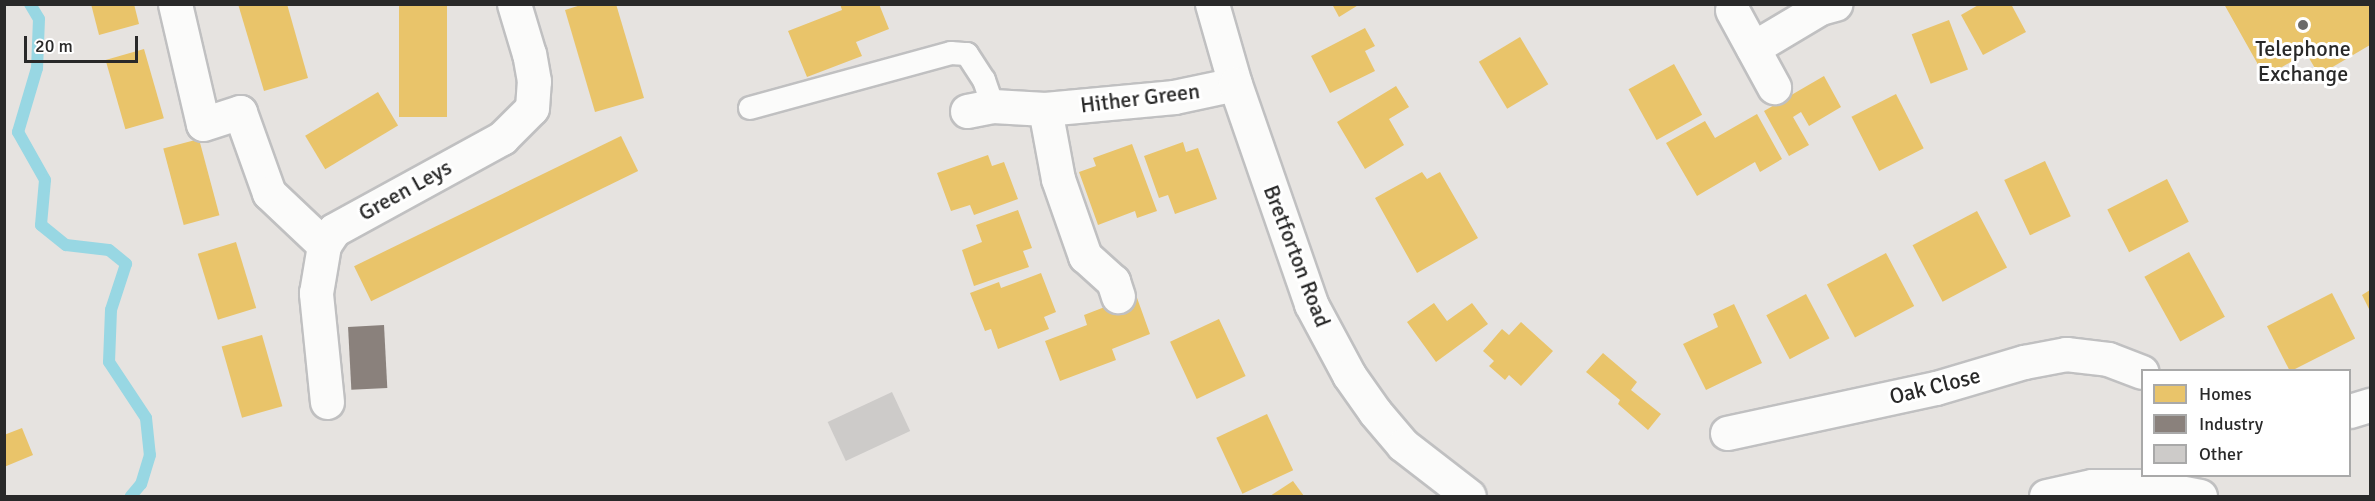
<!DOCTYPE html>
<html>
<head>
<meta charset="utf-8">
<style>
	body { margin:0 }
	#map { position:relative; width:2375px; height:501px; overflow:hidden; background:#e6e3e0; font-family:Signika,sans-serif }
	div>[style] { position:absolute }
	.homes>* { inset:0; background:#e9c46a; transform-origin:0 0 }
	.industry>* { inset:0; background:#8a817c; transform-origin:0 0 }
	.stream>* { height:12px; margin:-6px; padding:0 6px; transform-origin:6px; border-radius:6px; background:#98d7e3 }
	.building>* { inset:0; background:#cdcbc9; transform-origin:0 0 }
	.roads { filter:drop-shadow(2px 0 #c0c0c1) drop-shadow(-2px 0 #c0c0c1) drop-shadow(0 2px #c0c0c1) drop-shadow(0 -2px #c0c0c1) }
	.service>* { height:22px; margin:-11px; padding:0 11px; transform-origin:11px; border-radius:11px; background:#fbfbfa }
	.pedestrian>* { height:33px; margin:-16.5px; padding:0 16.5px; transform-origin:16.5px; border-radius:16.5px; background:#fbfbfa }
	.minor>* { height:33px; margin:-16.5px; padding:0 16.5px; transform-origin:16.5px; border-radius:16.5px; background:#fbfbfa }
	.secondary>* { height:33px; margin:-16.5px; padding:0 16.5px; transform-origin:16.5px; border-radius:16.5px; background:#fbfbfa }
	.dots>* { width:16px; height:16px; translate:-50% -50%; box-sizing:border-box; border:3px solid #fff; border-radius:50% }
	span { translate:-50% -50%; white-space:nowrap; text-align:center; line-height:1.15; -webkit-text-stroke:6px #fff; paint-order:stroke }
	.poi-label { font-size:22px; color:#292929 }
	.street-label { font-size:22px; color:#292929 }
	.frame { position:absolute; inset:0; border:6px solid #292929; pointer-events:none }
	.legend { position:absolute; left:2141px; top:369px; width:210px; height:108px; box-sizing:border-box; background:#fff; border:2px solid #a9a9a9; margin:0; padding:8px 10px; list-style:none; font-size:18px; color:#292929 }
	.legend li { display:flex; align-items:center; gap:12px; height:30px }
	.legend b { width:30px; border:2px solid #a9a9a9 }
	.scale { position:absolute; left:24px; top:36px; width:114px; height:27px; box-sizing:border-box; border:3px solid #292929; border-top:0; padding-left:8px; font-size:18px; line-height:21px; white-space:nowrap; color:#292929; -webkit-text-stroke:4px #fff; paint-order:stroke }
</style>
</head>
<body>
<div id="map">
	<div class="homes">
		<i style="clip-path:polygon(91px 4px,134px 4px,139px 24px,99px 35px)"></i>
		<i style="clip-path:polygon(238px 4px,287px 4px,308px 78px,264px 91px)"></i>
		<i style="left:399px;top:4px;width:48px;height:113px"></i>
		<i style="clip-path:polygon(584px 4px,616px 4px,644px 98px,595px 112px,565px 10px)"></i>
		<i style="clip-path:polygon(840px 4px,879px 4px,889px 29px,856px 42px,862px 56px,807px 77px,788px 31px,842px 10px)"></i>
		<i style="clip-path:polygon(1332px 4px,1360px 4px,1339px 17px)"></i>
		<i style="clip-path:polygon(1980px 4px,2011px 4px,2026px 32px,1983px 55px,1961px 15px)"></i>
		<i style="clip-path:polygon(2224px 4px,2370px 4px,2370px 45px,2319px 75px,2306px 53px,2265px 77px)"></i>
		<i style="left:1949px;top:20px;width:53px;height:40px;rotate:69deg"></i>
		<i style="clip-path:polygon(1365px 28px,1375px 46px,1365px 51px,1375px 71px,1330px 93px,1311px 56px)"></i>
		<i style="left:1520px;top:37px;width:55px;height:48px;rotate:59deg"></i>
		<i style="left:144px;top:49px;width:72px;height:40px;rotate:74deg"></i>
		<i style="left:1674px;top:64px;width:58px;height:52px;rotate:61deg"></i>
		<i style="clip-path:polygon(1824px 76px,1841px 107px,1809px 126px,1801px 112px,1793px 117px,1809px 145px,1789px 156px,1764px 111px)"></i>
		<i style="clip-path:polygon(1396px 86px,1409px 107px,1389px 119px,1404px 145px,1365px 169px,1337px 122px)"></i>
		<i style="left:378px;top:92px;width:39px;height:85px;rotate:59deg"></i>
		<i style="left:1896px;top:94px;width:61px;height:50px;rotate:63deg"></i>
		<i style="clip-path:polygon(1757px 114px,1782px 159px,1760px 172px,1755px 162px,1697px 196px,1666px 143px,1705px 121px,1715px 138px)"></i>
		<i style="left:621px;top:136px;width:39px;height:297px;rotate:64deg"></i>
		<i style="left:199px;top:139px;width:79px;height:37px;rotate:75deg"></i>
		<i style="clip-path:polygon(1183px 142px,1186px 152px,1198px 148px,1217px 199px,1175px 214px,1168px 195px,1159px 198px,1144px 156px)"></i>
		<i style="clip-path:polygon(1132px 144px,1157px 211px,1137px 218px,1135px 211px,1098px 225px,1079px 172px,1096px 166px,1093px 158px)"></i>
		<i style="clip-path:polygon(988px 155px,992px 166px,1004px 162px,1018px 199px,974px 215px,970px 205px,951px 211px,937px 173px)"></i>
		<i style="left:2045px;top:161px;width:61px;height:45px;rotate:65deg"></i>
		<i style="clip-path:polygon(1422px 172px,1427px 179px,1440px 172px,1478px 238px,1417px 273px,1375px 198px)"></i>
		<i style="left:2167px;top:179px;width:48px;height:67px;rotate:63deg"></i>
		<i style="clip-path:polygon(1018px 210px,1032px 248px,1023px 251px,1029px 267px,974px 286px,962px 250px,982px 242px,976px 225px)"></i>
		<i style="left:1977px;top:211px;width:64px;height:73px;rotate:62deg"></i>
		<i style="left:236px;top:242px;width:69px;height:40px;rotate:73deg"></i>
		<i style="left:2189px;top:252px;width:74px;height:51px;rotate:61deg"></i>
		<i style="left:1886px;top:253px;width:60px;height:67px;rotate:62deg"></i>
		<i style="clip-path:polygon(1041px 273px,1056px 312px,1044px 317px,1049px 329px,998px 349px,991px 329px,985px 331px,970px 293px,999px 282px,1001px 288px)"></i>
		<i style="clip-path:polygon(2370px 290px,2370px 311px,2362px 295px)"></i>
		<i style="left:2332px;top:293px;width:51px;height:73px;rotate:63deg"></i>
		<i style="left:1806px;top:294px;width:50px;height:45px;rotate:62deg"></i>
		<i style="clip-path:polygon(1136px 295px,1150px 334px,1112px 349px,1116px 360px,1060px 381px,1045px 341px,1087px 325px,1084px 315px)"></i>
		<i style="clip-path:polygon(1434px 303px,1447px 321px,1472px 303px,1488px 324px,1436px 362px,1407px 322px)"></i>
		<i style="clip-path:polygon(1734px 304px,1762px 363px,1706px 390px,1683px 344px,1718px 327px,1713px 314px)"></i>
		<i style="left:1219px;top:319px;width:63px;height:54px;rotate:65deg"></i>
		<i style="clip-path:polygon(1521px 322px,1553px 351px,1521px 386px,1509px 375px,1505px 380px,1489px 366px,1494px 361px,1483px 351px,1502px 329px,1509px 335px)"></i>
		<i style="left:262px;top:335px;width:74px;height:42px;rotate:74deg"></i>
		<i style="clip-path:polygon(1603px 353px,1637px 382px,1631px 390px,1661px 414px,1648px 430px,1618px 404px,1620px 400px,1586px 372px)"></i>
		<i style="left:1267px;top:414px;width:62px;height:56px;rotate:65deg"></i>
		<i style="clip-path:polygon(22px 428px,33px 455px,4px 467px,4px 435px)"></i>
		<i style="clip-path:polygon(1293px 481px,1304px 496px,1270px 496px)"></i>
	</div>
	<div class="industry">
		<i style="left:384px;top:325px;width:63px;height:36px;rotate:87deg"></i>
	</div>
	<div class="stream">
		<i style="left:30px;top:4px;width:17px;rotate:59deg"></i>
		<i style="left:39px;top:19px;width:49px;rotate:92.3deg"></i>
		<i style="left:37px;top:68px;width:67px;rotate:106.5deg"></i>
		<i style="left:18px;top:132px;width:55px;rotate:60.6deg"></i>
		<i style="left:45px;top:180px;width:45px;rotate:95.1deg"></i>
		<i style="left:41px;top:225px;width:32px;rotate:39deg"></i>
		<i style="left:66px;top:245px;width:43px;rotate:6.6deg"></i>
		<i style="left:109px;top:250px;width:22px;rotate:39deg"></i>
		<i style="left:126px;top:264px;width:48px;rotate:108.1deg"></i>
		<i style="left:111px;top:310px;width:52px;rotate:92.2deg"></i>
		<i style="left:109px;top:362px;width:67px;rotate:56.5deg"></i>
		<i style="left:146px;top:418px;width:37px;rotate:84deg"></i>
		<i style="left:150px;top:455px;width:30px;rotate:107deg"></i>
		<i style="left:141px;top:484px;width:16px;rotate:130deg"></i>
	</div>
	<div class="building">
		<i style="left:892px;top:392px;width:43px;height:71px;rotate:65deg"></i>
	</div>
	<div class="roads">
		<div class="service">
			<i style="left:750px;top:108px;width:208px;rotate:-15.3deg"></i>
			<i style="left:951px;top:53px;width:16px;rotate:4deg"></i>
			<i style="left:967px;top:54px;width:31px;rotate:57deg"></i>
			<i style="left:984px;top:80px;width:28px;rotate:71deg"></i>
		</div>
		<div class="pedestrian">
			<i style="left:175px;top:4px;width:123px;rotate:76.9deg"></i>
			<i style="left:203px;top:124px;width:39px;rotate:-18deg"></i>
			<i style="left:240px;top:112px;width:86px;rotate:70.3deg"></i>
			<i style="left:269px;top:193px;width:76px;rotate:43.4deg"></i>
		</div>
		<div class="minor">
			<i style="left:1732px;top:10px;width:88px;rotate:61.4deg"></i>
			<i style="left:1753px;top:48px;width:78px;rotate:-30.8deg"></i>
			<i style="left:1820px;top:8px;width:16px;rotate:-15deg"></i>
			<i style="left:1045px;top:109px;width:71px;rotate:79.5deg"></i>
			<i style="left:1058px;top:179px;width:82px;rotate:70.7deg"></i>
			<i style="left:1085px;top:256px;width:38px;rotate:42deg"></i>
			<i style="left:1113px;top:281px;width:16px;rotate:72deg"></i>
			<i style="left:967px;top:111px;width:26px;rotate:-11deg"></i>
			<i style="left:993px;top:106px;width:52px;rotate:3.3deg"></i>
			<i style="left:1045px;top:109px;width:130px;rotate:-5.3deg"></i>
			<i style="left:1174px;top:97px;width:62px;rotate:-12deg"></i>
			<i style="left:327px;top:402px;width:110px;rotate:-95.8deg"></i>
			<i style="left:316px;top:293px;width:49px;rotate:-80.5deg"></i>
			<i style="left:324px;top:245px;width:18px;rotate:-56deg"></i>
			<i style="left:334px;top:230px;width:192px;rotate:-28.7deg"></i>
			<i style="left:502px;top:138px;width:42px;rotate:-45deg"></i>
			<i style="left:532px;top:108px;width:27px;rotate:-86deg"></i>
			<i style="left:534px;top:81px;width:27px;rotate:-100deg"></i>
			<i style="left:529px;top:54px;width:52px;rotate:-106.7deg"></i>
			<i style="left:2350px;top:411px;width:21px;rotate:-17deg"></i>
			<i style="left:1727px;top:433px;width:214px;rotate:-12.2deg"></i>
			<i style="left:1936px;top:388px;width:92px;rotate:-16.5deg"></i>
			<i style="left:2024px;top:362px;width:43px;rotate:-10.8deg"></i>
			<i style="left:2066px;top:354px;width:42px;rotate:6.8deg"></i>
			<i style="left:2108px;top:359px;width:36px;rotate:21deg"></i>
		</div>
		<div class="secondary">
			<i style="left:1212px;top:4px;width:83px;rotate:74deg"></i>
			<i style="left:1235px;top:84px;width:233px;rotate:70.9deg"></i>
			<i style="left:1311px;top:304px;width:81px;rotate:61.8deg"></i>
			<i style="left:1349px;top:375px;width:45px;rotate:54.9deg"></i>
			<i style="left:1375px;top:412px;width:43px;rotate:49.7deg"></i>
			<i style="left:1403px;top:445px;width:83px;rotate:37.7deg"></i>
			<i style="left:2046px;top:496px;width:47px;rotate:-12.3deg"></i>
			<i style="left:2092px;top:486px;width:56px"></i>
			<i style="left:2148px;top:486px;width:53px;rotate:10.9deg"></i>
		</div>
	</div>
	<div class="dots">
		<i style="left:2303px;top:25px;background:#6b6a69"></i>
	</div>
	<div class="poi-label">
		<span style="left:2303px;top:61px">Telephone<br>Exchange</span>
	</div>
	<div class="street-label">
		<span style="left:1140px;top:98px;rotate:-7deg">Hither Green</span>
		<span style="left:405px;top:190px;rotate:-29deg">Green Leys</span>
		<span style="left:1297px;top:256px;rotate:69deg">Bretforton Road</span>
		<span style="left:1935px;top:386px;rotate:-14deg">Oak Close</span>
	</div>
	<div class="frame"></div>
	<ul class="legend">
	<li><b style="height:16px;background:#e9c46a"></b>Homes</li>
	<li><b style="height:16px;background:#8a817c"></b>Industry</li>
	<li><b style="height:16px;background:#cdcbc9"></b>Other</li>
	</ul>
	<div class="scale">20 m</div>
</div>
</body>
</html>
